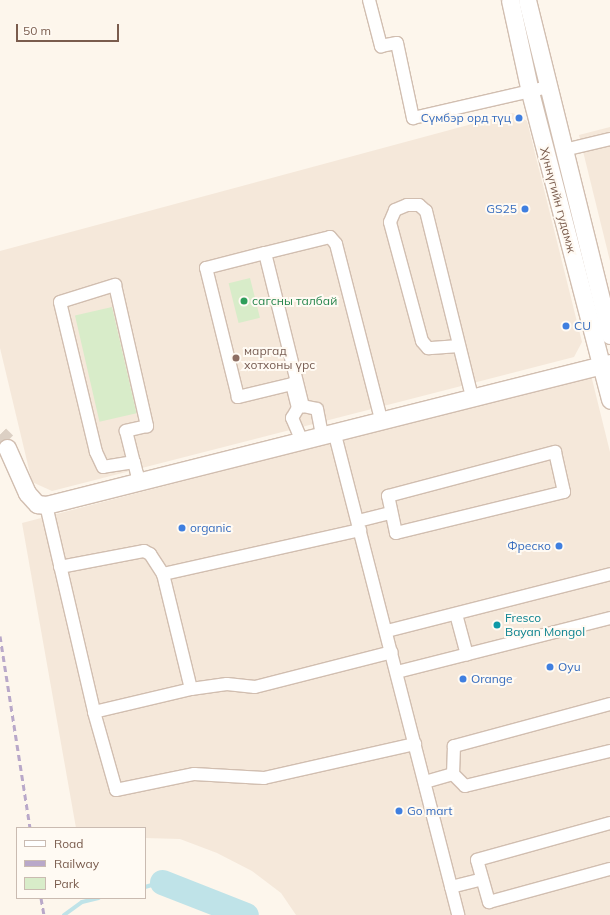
<!DOCTYPE html>
<html>
<head>
<meta charset="utf-8">
<style>
	body { margin:0 }
	#map { position:relative; width:610px; height:915px; overflow:hidden; background:#fdf6ec; font-family:Mulish,sans-serif }
	div>[style] { position:absolute }
	.residential>* { inset:0; background:#f5e8da }
	.green>* { inset:0; background:#d8ecc9; transform-origin:0 0 }
	.stream>* { height:4px; margin:-2px; padding:0 2px; transform-origin:2px; border-radius:2px; background:#bfe3e8 }
	.river>* { height:25px; margin:-12.5px; padding:0 12.5px; transform-origin:12.5px; border-radius:12.5px; background:#bfe3e8 }
	.secondary-tunnel>* { height:17px; margin-top:-8.5px; transform-origin:0; background:repeating-linear-gradient(90deg,#dcd0c4 0 17px,transparent 0 25px) }
	.roads { filter:drop-shadow(1px 0 #d1beb0) drop-shadow(-1px 0 #d1beb0) drop-shadow(0 1px #d1beb0) drop-shadow(0 -1px #d1beb0) }
	.street>* { height:12px; margin:-6px; padding:0 6px; transform-origin:6px; border-radius:6px; background:#fff }
	.secondary>* { height:17px; margin:-8.5px; padding:0 8.5px; transform-origin:8.5px; border-radius:8.5px; background:#fff }
	.rail>* { height:3px; margin-top:-1.5px; transform-origin:0; background:repeating-linear-gradient(90deg,#b9a8c9 0 6px,transparent 0 10px) }
	.dots>* { width:11px; height:11px; translate:-50% -50%; box-sizing:border-box; border:2px solid #fffaf3; border-radius:50% }
	span { translate:-50% -50%; white-space:nowrap; text-align:center; line-height:1.15; -webkit-text-stroke:4px #fffaf3; paint-order:stroke }
	.shop-label { font-size:12px; color:#366cbe }
	.right { translate:-100% -50%; text-align:right }
	.left { translate:0 -50%; text-align:left }
	.street-label { font-size:12px; color:#7a5c4d }
	.leisure-label { font-size:12px; color:#27864d }
	.education-label { font-size:12px; color:#785e54 }
	.culture-label { font-size:12px; color:#0d838f }
	.legend { position:absolute; left:16px; top:827px; width:130px; height:72px; box-sizing:border-box; background:#fffaf3; border:1px solid #cabbb1; margin:0; padding:5px 7px; list-style:none; font-size:12px; color:#7a5c4d }
	.legend li { display:flex; align-items:center; gap:8px; height:20px }
	.legend b { width:20px; border:1px solid #cabbb1 }
	.scale { position:absolute; left:16px; top:24px; width:103px; height:18px; box-sizing:border-box; border:2px solid #7a5c4d; border-top:0; padding-left:5px; font-size:12px; line-height:14px; white-space:nowrap; color:#7a5c4d; -webkit-text-stroke:3px #fffaf3; paint-order:stroke }
</style>
</head>
<body>
<div id="map">
	<div class="residential">
		<i style="clip-path:polygon(513px 113px,527px 121px,582px 342px,574px 357px,52px 491px,32px 482px,0 348px,0 251px)"></i>
		<i style="clip-path:polygon(610px 127px,610px 261px,579px 135px)"></i>
		<i style="clip-path:polygon(591px 375px,610px 452px,610px 915px,296px 915px,281px 893px,252px 871px,217px 853px,180px 839px,145px 838px,145px 828px,76px 828px,22px 523px)"></i>
	</div>
	<div class="green">
		<i style="left:250px;top:278px;width:41px;height:22px;rotate:76deg"></i>
		<i style="left:112px;top:307px;width:109px;height:38px;rotate:77deg"></i>
	</div>
	<div class="stream">
		<i style="left:145px;top:887px;width:18px;rotate:-16deg"></i>
		<i style="left:64px;top:915px;width:22px;rotate:-36deg"></i>
		<i style="left:82px;top:902px;width:17px;rotate:-13deg"></i>
	</div>
	<div class="river">
		<i style="left:162px;top:882px;width:90px;rotate:21.4deg"></i>
	</div>
	<div class="secondary-tunnel">
		<i style="left:0;top:434px;width:10px;rotate:45deg"></i>
		<i style="left:7px;top:441px;width:7px;rotate:90deg"></i>
	</div>
	<div class="roads">
		<div class="street">
			<i style="left:369px;top:0;width:48px;rotate:75.4deg"></i>
			<i style="left:381px;top:46px;width:16px;rotate:-11deg"></i>
			<i style="left:397px;top:43px;width:77px;rotate:78deg"></i>
			<i style="left:413px;top:118px;width:139px;rotate:-12.9deg"></i>
			<i style="left:564px;top:150px;width:47px;rotate:-13.4deg"></i>
			<i style="left:265px;top:253px;width:67px;rotate:-13.8deg"></i>
			<i style="left:330px;top:237px;width:9px;rotate:49deg"></i>
			<i style="left:336px;top:244px;width:181px;rotate:75.6deg"></i>
			<i style="left:459px;top:346px;width:31px;rotate:176deg"></i>
			<i style="left:428px;top:348px;width:9px;rotate:-131deg"></i>
			<i style="left:422px;top:341px;width:123px;rotate:-105.1deg"></i>
			<i style="left:390px;top:222px;width:13px;rotate:-67deg"></i>
			<i style="left:395px;top:210px;width:13px;rotate:-23deg"></i>
			<i style="left:407px;top:205px;width:12px"></i>
			<i style="left:419px;top:205px;width:9px;rotate:41deg"></i>
			<i style="left:426px;top:211px;width:192px;rotate:76.1deg"></i>
			<i style="left:334px;top:431px;width:500px;rotate:75.6deg"></i>
			<i style="left:301px;top:439px;width:23px;rotate:-113deg"></i>
			<i style="left:292px;top:418px;width:12px;rotate:-59deg"></i>
			<i style="left:298px;top:408px;width:25px;rotate:-104deg"></i>
			<i style="left:292px;top:384px;width:56px;rotate:166.5deg"></i>
			<i style="left:238px;top:397px;width:133px;rotate:-103.9deg"></i>
			<i style="left:206px;top:268px;width:61px;rotate:-14.3deg"></i>
			<i style="left:265px;top:253px;width:158px;rotate:76.1deg"></i>
			<i style="left:303px;top:406px;width:14px;rotate:12deg"></i>
			<i style="left:317px;top:409px;width:25px;rotate:79deg"></i>
			<i style="left:555px;top:452px;width:41px;rotate:77.3deg"></i>
			<i style="left:564px;top:492px;width:173px;rotate:166.3deg"></i>
			<i style="left:396px;top:533px;width:38px;rotate:-102deg"></i>
			<i style="left:388px;top:496px;width:173px;rotate:-14.8deg"></i>
			<i style="left:134px;top:462px;width:31px;rotate:171deg"></i>
			<i style="left:103px;top:467px;width:17px;rotate:-115deg"></i>
			<i style="left:96px;top:452px;width:154px;rotate:-103.5deg"></i>
			<i style="left:60px;top:302px;width:58px;rotate:-17.2deg"></i>
			<i style="left:115px;top:285px;width:145px;rotate:77.2deg"></i>
			<i style="left:147px;top:426px;width:22px;rotate:167deg"></i>
			<i style="left:126px;top:431px;width:32px;rotate:76deg"></i>
			<i style="left:134px;top:462px;width:12px;rotate:76deg"></i>
			<i style="left:137px;top:474px;width:8px;rotate:83deg"></i>
			<i style="left:46px;top:505px;width:212px;rotate:76.9deg"></i>
			<i style="left:94px;top:712px;width:100px;rotate:-13.3deg"></i>
			<i style="left:191px;top:689px;width:36px;rotate:-8deg"></i>
			<i style="left:227px;top:684px;width:28px;rotate:6deg"></i>
			<i style="left:255px;top:687px;width:141px;rotate:-14.3deg"></i>
			<i style="left:358px;top:521px;width:34px;rotate:-14deg"></i>
			<i style="left:60px;top:567px;width:86px;rotate:-10.8deg"></i>
			<i style="left:144px;top:551px;width:7px;rotate:27deg"></i>
			<i style="left:150px;top:554px;width:24px;rotate:57deg"></i>
			<i style="left:163px;top:574px;width:118px;rotate:76.3deg"></i>
			<i style="left:163px;top:574px;width:202px;rotate:-12.6deg"></i>
			<i style="left:456px;top:614px;width:42px;rotate:75deg"></i>
			<i style="left:387px;top:631px;width:230px;rotate:-14.3deg"></i>
			<i style="left:397px;top:672px;width:220px;rotate:-14.2deg"></i>
			<i style="left:610px;top:704px;width:162px;rotate:164.9deg"></i>
			<i style="left:454px;top:746px;width:28px;rotate:92deg"></i>
			<i style="left:453px;top:774px;width:17px;rotate:45deg"></i>
			<i style="left:465px;top:786px;width:149px;rotate:-13.6deg"></i>
			<i style="left:94px;top:712px;width:81px;rotate:74.2deg"></i>
			<i style="left:116px;top:790px;width:80px;rotate:-11.6deg"></i>
			<i style="left:194px;top:774px;width:70px;rotate:3.3deg"></i>
			<i style="left:264px;top:778px;width:155px;rotate:-12.7deg"></i>
			<i style="left:425px;top:782px;width:29px;rotate:-16deg"></i>
			<i style="left:610px;top:823px;width:138px;rotate:164.5deg"></i>
			<i style="left:477px;top:860px;width:44px;rotate:74.1deg"></i>
			<i style="left:489px;top:902px;width:125px;rotate:-15.3deg"></i>
			<i style="left:451px;top:887px;width:32px;rotate:-14deg"></i>
		</div>
		<div class="secondary">
			<i style="left:510px;top:0;width:94px;rotate:77.7deg"></i>
			<i style="left:530px;top:92px;width:318px;rotate:75.4deg"></i>
			<i style="left:527px;top:0;width:345px;rotate:76.1deg"></i>
			<i style="left:7px;top:448px;width:49px;rotate:66deg"></i>
			<i style="left:27px;top:493px;width:15px;rotate:48deg"></i>
			<i style="left:37px;top:504px;width:9px;rotate:6deg"></i>
			<i style="left:46px;top:505px;width:582px;rotate:-14.13deg"></i>
		</div>
	</div>
	<div class="rail">
		<i style="left:0;top:636px;width:194px;rotate:81.1deg"></i>
		<i style="left:41px;top:898px;width:17px;rotate:80deg"></i>
	</div>
	<div class="dots">
		<i style="left:519px;top:118px;background:#3f7fe0"></i>
		<i style="left:525px;top:209px;background:#3f7fe0"></i>
		<i style="left:244px;top:301px;background:#2e9e5b"></i>
		<i style="left:566px;top:326px;background:#3f7fe0"></i>
		<i style="left:236px;top:358px;background:#8d6e63"></i>
		<i style="left:182px;top:528px;background:#3f7fe0"></i>
		<i style="left:559px;top:546px;background:#3f7fe0"></i>
		<i style="left:497px;top:625px;background:#0f9aa8"></i>
		<i style="left:550px;top:667px;background:#3f7fe0"></i>
		<i style="left:463px;top:679px;background:#3f7fe0"></i>
		<i style="left:399px;top:811px;background:#3f7fe0"></i>
	</div>
	<div class="shop-label">
		<span class="right" style="left:511px;top:118px">Сүмбэр орд түц</span>
		<span class="right" style="left:517px;top:209px">GS25</span>
		<span class="left" style="left:574px;top:326px">CU</span>
		<span class="left" style="left:190px;top:528px">organic</span>
		<span class="right" style="left:551px;top:546px">Фреско</span>
		<span class="left" style="left:558px;top:667px">Oyu</span>
		<span class="left" style="left:471px;top:679px">Orange</span>
		<span class="left" style="left:407px;top:811px">Go mart</span>
	</div>
	<div class="street-label">
		<span style="left:558px;top:200px;rotate:75deg">Хүннүгийн гудамж</span>
	</div>
	<div class="leisure-label">
		<span class="left" style="left:252px;top:301px">сагсны талбай</span>
	</div>
	<div class="education-label">
		<span class="left" style="left:244px;top:358px">маргад<br>хотхоны үрс</span>
	</div>
	<div class="culture-label">
		<span class="left" style="left:505px;top:625px">Fresco<br>Bayan Mongol</span>
	</div>
	<ul class="legend">
	<li><b style="height:5px;background:#fff"></b>Road</li>
	<li><b style="height:5px;background:#b9a8c9"></b>Railway</li>
	<li><b style="height:11px;background:#d8ecc9"></b>Park</li>
	</ul>
	<div class="scale">50 m</div>
</div>
</body>
</html>
